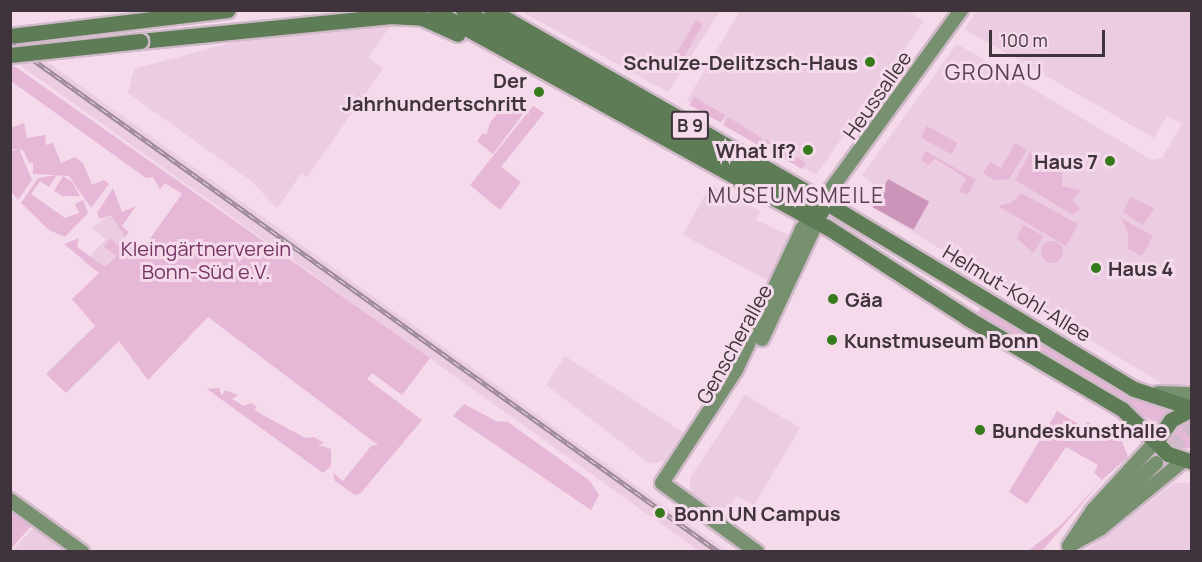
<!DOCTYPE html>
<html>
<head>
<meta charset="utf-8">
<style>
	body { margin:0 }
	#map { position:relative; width:1202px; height:562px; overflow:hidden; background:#f4daeb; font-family:Manrope,sans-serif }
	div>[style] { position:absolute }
	.built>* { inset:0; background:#eccce1 }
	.green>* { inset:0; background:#e6b7d6; transform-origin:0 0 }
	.round { border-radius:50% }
	.forest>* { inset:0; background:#cb94b9; transform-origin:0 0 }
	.secondary-tunnel>* { height:14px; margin-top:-7px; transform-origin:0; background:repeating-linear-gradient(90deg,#d0b9c8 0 14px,transparent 0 21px) }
	.roads { filter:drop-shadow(2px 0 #d0b9c8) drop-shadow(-2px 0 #d0b9c8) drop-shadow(0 2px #d0b9c8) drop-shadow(0 -2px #d0b9c8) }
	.secondary>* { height:14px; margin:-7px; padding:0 7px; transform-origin:7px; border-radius:7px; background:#779070 }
	.primary>* { height:15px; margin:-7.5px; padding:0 7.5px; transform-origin:7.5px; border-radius:7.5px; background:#5e7c55 }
	.rail>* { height:4.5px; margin-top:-2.25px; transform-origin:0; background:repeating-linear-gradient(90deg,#f4daeb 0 7px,#9c8a96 0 14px); box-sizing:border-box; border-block:2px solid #9c8a96 }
	.bridges { filter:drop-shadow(2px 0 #d0b9c8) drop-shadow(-2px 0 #d0b9c8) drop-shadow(0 2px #d0b9c8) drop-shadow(0 -2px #d0b9c8) }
	.primary-bridge>* { height:15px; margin:-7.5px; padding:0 7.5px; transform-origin:7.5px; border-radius:7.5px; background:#5e7c55 }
	.dots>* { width:16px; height:16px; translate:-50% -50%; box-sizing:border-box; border:3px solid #f4daeb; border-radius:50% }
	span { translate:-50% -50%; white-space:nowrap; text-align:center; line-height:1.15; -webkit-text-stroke:6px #f4daeb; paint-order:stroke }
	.shield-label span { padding:2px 4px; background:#f4daeb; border:2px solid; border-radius:4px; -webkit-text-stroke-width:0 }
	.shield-label { font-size:18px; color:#3f343b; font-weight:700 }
	.poi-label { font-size:20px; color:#3f343b; font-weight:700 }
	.right { translate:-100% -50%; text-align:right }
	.left { translate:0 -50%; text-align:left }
	.street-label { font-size:20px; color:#3f343b }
	.park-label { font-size:20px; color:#773565 }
	.neighbourhood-label { font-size:21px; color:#56414f; letter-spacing:1.5px }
	.quarter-label { font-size:22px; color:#56414f; letter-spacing:1.5px }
	.frame { position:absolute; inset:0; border:12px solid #3f343b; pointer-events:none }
	.scale { position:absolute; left:989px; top:30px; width:116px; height:27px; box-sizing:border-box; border:3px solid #3f343b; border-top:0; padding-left:8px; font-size:18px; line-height:21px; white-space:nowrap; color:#3f343b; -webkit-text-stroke:4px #f4daeb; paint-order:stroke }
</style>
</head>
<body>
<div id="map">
	<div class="built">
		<i style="clip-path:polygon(521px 11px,720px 11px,668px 92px)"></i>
		<i style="clip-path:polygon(740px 11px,907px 11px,924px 21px,816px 175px,687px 100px)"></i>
		<i style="clip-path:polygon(977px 11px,1191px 11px,1191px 386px,1166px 386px,870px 206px,881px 189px,862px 175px,957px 44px,1152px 160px,1162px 158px,1182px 124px,1167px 116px,1154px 138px,964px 29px)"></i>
		<i style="clip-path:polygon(390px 19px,391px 25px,368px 57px,383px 69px,307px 177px,301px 174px,277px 208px,251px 181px,128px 93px,134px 69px,256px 36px)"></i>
		<i style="clip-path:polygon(10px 35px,727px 551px,699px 551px,24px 68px,11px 57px)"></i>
		<i style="clip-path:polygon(711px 184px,760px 211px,756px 220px,788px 235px,769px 281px,683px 235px)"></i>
		<i style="clip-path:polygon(111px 215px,125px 237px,119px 245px,123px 250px,99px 273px,84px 262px,106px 239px,91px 228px)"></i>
		<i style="clip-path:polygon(565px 356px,683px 432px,664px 461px,650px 464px,546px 385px)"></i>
		<i style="clip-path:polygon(745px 395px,800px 428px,754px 505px,736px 496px,730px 506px,716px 511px,690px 493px,690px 478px)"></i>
		<i style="clip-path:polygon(1175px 483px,1191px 483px,1191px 551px,1085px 551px)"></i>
		<i style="clip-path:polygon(36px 525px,72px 551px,11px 552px)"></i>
	</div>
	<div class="green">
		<i style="left:696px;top:20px;width:8px;height:39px;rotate:30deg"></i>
		<i style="clip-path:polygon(10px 63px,430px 358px,402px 395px,372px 373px,367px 379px,422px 420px,360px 494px,355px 495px,335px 481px,333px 473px,343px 481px,371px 446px,378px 445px,208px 317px,148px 380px,119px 341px,66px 393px,46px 374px,95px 326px,72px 299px,99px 273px,64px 244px,79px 238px,77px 247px,105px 267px,117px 256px,104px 247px,110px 238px,118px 245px,123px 239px,141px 251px,182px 194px,165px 183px,160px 189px,153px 177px,146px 178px,11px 81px)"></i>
		<i style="left:694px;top:97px;width:36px;height:9px;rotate:30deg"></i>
		<i style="clip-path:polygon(508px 102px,523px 114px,493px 154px,477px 141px,483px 133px,486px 135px,491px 121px)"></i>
		<i style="clip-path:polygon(533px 106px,544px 113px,501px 167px,521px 182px,500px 210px,470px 185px)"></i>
		<i style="clip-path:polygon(728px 117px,762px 138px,758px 145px,723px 125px)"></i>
		<i style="clip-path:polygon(24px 123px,27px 138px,45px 135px,46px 145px,53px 143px,61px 163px,75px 157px,83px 163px,92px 185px,104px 180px,109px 184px,91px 208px,69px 176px,33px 174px,33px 162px,29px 163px,23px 150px,11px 149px,11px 128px)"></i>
		<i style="left:927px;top:126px;width:35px;height:13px;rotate:29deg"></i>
		<i style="clip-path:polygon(766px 139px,806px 163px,802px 169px,761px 146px)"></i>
		<i style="clip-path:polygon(1015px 143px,1027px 150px,1009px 179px,994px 180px,983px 173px,990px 162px,1001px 168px)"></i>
		<i style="clip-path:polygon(19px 149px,32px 180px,18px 200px,11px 191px,10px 151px)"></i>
		<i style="clip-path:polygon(926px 151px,976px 180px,968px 194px,959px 192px,966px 178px,935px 159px,924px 169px,928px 164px,921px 160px)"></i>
		<i style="clip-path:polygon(1030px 152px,1047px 167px,1062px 172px,1062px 186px,1081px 190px,1073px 200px,1080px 209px,1073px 215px,1015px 180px)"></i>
		<i style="clip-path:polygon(57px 175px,49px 187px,40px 181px,31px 194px,65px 218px,79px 213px,75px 204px,83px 200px,88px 213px,65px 237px,49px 230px,21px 203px,38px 178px)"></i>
		<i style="clip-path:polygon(63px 176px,72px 182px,80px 196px,62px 196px,54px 191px)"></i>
		<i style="clip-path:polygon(113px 188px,122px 212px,136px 206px,122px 226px,129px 232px,125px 237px,111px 215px,100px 219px,97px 213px)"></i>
		<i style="clip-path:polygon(1021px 193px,1078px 224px,1066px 246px,998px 206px,1011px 203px)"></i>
		<i style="clip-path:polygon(1131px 197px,1154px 208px,1143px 225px,1123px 212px)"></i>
		<i style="clip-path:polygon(1121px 218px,1153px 236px,1142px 256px,1128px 249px,1128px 232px)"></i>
		<i style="clip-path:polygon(1023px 225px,1044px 236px,1033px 253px,1017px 238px)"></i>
		<i class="round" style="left:1041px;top:241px;width:22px;height:22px"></i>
		<i style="clip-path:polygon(983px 304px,1133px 398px,1169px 412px,1159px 425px,975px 317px)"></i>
		<i style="clip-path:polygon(219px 388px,222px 396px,225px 390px,238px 395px,232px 399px,244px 406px,251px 403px,257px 407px,254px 410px,305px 438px,314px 437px,324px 443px,318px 445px,331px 449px,331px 466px,323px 473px,207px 389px)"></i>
		<i style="clip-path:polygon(464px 404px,496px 421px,508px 422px,590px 481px,599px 495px,591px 510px,453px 416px)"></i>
		<i style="clip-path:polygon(1057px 411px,1083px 427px,1087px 422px,1121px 439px,1128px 457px,1103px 479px,1042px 551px,1028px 551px,1062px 524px,1102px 480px,1094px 473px,1098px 465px,1066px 447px,1027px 504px,1009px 492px)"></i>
		<i style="clip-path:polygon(1186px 420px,1191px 421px,1192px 447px,1186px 449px,1176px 444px,1171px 435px,1175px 425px)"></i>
		<i style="clip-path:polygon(11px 508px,33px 524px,11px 549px)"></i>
	</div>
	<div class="forest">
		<i style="left:888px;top:179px;width:47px;height:32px;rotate:29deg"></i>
	</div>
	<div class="secondary-tunnel">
		<i style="left:1156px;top:463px;width:50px;rotate:-43.4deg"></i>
	</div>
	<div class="roads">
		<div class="secondary">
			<i style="left:762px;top:339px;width:137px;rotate:-64.9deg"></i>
			<i style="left:1158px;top:393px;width:34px;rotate:2deg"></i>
			<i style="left:10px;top:500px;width:89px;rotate:35.8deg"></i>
			<i style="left:1086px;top:530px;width:97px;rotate:-43.7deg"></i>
			<i style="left:1069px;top:546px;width:37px;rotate:-29deg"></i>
			<i style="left:1101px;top:528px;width:106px;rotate:-39.3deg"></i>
			<i style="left:1069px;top:546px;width:43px;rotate:-56.3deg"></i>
			<i style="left:1093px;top:510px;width:95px;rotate:-47.6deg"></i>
			<i style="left:757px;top:552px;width:117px;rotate:-144deg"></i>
			<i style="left:662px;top:483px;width:135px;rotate:-56.8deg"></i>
			<i style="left:736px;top:370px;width:156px;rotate:-64.9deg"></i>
			<i style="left:802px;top:229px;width:271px;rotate:-54deg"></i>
		</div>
		<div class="primary">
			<i style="left:463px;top:10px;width:411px;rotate:29.4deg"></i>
			<i style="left:491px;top:10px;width:385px;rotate:29.9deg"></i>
			<i style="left:825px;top:202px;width:361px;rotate:31.2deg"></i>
			<i style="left:1134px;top:389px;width:61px;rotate:18.1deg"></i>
			<i style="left:435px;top:11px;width:448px;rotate:28.9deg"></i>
			<i style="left:827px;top:227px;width:169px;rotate:32.9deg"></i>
			<i style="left:969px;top:319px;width:178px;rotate:30.5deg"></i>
			<i style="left:1122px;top:409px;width:64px;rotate:44.4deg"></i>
			<i style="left:1168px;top:454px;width:25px;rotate:18deg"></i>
			<i style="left:10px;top:36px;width:219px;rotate:-6.8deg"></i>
			<i style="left:140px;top:41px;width:250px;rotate:-5.7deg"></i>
			<i style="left:389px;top:16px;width:33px;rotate:3deg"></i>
			<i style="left:422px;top:18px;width:39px;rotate:24deg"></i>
			<i style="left:1157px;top:440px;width:24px;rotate:-55deg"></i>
			<i style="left:1171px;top:420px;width:24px;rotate:-28deg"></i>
		</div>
	</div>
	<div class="rail">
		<i style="left:10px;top:43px;width:873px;rotate:35.68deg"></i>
	</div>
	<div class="bridges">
		<div class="primary-bridge">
			<i style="left:10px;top:55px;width:131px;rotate:-6.1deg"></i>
		</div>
	</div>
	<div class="dots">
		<i style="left:870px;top:62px;background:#377a1b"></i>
		<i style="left:539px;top:92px;background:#377a1b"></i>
		<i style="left:808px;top:150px;background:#377a1b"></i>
		<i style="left:1110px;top:161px;background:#377a1b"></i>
		<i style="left:1096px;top:268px;background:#377a1b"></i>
		<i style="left:833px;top:299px;background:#377a1b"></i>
		<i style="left:832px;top:340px;background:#377a1b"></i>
		<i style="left:980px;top:430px;background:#377a1b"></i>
		<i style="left:660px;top:513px;background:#377a1b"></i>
	</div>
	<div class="shield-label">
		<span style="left:690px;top:125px">B 9</span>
	</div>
	<div class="poi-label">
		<span class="right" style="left:858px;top:62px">Schulze-Delitzsch-Haus</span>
		<span class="right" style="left:527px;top:92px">Der<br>Jahrhundertschritt</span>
		<span class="right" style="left:796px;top:150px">What If?</span>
		<span class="right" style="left:1098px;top:161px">Haus 7</span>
		<span class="left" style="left:1108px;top:268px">Haus 4</span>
		<span class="left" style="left:845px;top:299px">Gäa</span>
		<span class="left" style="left:844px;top:340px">Kunstmuseum Bonn</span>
		<span class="left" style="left:992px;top:430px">Bundeskunsthalle</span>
		<span class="left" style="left:674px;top:513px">Bonn UN Campus</span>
	</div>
	<div class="street-label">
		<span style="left:877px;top:95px;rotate:-55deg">Heussallee</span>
		<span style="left:1017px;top:293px;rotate:31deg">Helmut-Kohl-Allee</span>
		<span style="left:734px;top:344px;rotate:-61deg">Genscherallee</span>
	</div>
	<div class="park-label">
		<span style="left:206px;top:260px">Kleingärtnerverein<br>Bonn-Süd e.V.</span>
	</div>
	<div class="neighbourhood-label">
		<span style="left:796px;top:195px">MUSEUMSMEILE</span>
	</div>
	<div class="quarter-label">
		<span style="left:994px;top:73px">GRONAU</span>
	</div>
	<div class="frame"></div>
	<div class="scale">100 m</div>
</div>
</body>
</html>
